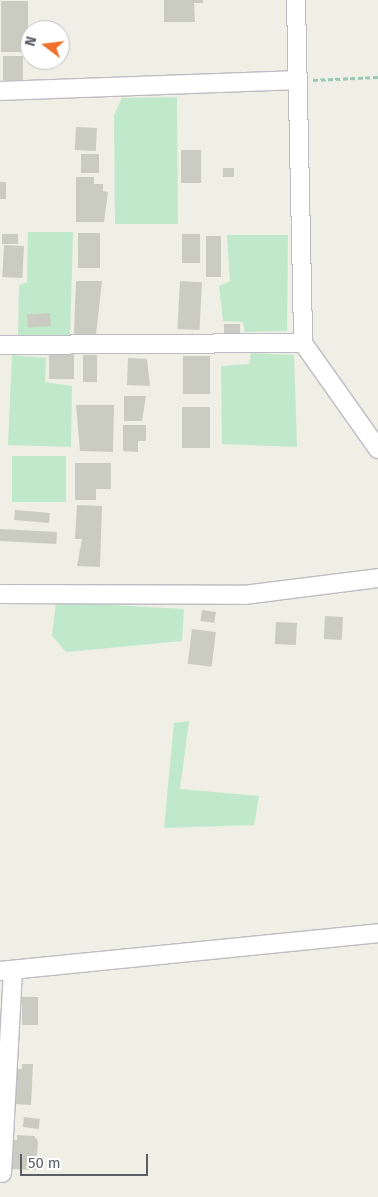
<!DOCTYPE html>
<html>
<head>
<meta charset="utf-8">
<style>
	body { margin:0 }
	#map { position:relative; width:378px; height:1197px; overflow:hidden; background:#efefe5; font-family:"Fira Sans",sans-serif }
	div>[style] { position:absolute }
	.green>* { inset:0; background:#c0e8cb; transform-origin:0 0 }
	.building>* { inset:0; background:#cacbc1; transform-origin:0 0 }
	.path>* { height:3px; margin-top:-1.5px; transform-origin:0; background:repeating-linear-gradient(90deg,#99c9b3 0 5px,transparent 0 7.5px) }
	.roads { filter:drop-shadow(1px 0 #bcbdc4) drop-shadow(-1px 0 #bcbdc4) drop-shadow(0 1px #bcbdc4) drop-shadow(0 -1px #bcbdc4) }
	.minor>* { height:18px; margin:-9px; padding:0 9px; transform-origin:9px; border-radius:9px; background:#fff }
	span { translate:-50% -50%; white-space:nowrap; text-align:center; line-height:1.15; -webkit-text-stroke:5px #fff; paint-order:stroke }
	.north { position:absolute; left:20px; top:20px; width:50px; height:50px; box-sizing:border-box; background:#fff; border:1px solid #bebfc2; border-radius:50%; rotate:285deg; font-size:14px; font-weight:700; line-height:20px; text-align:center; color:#5c5e66 }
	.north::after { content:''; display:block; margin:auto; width:18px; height:22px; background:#ef6f2b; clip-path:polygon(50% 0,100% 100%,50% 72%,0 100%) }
	.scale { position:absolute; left:20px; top:1154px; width:128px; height:22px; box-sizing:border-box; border:2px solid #5c5e66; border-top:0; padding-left:6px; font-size:15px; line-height:18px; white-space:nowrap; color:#5c5e66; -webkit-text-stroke:4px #fff; paint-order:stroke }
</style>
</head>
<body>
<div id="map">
	<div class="green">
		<i style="clip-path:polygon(177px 97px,178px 224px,115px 224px,114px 115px,122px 98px)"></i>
		<i style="clip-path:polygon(28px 232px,73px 232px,70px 338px,18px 338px,19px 285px,27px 282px)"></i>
		<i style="clip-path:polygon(227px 235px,288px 235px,287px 331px,245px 332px,243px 322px,223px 321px,219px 286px,230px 281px)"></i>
		<i style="clip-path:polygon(251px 353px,294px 355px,297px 447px,222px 444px,221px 366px,249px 364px)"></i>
		<i style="clip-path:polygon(12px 355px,46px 358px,45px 382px,72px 386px,71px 447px,8px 445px)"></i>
		<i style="left:12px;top:456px;width:54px;height:46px"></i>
		<i style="clip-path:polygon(56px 602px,184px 609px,182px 641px,66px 652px,52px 636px)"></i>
		<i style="clip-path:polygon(189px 721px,180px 789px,259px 796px,254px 825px,164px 828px,174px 723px)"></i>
	</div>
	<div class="building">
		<i style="clip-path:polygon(164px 0,203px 0,203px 3px,194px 3px,195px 22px,164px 22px)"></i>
		<i style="left:1px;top:1px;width:27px;height:51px"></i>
		<i style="left:3px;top:56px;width:20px;height:24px"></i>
		<i style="left:76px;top:127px;width:21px;height:23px;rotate:3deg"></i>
		<i style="left:181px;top:150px;width:20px;height:33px"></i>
		<i style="left:81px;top:154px;width:18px;height:19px"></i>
		<i style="left:223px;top:168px;width:11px;height:9px"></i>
		<i style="clip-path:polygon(76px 177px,94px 177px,94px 184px,103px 184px,103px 191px,108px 192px,104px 222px,76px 222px)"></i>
		<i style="left:0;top:182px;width:6px;height:17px"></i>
		<i style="left:78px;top:233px;width:22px;height:35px"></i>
		<i style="left:2px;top:234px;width:16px;height:10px"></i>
		<i style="left:182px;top:234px;width:18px;height:29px"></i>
		<i style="left:206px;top:236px;width:15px;height:41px"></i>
		<i style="left:4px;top:245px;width:20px;height:32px;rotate:3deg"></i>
		<i style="clip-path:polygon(76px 281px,102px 281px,96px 335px,74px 334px)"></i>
		<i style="left:180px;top:281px;width:22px;height:48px;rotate:3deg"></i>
		<i style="left:50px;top:313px;width:13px;height:23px;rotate:86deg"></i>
		<i style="left:240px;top:324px;width:10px;height:16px;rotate:90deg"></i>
		<i style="left:49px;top:353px;width:25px;height:26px"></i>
		<i style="left:83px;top:355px;width:14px;height:27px"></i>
		<i style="left:183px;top:356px;width:27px;height:38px"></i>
		<i style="clip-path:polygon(128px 358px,147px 359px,150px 386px,127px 385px)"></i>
		<i style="clip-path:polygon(124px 396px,146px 396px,142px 421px,124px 421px)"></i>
		<i style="clip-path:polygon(76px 405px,114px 405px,113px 452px,80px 451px)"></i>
		<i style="left:182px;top:407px;width:28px;height:41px"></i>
		<i style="clip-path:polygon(123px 425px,146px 425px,146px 441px,138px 441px,138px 452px,123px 451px)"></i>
		<i style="clip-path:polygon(75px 463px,111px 463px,111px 489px,96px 489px,96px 500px,75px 500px)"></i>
		<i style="clip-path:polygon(77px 505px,102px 506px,100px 567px,77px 566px,82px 539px,75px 539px)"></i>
		<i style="left:15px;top:510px;width:35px;height:10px;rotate:5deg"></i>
		<i style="left:0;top:529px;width:57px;height:12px;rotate:3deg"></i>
		<i style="left:202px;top:610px;width:14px;height:11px;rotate:8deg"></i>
		<i style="left:325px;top:616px;width:18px;height:23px;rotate:3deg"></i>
		<i style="left:276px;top:622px;width:21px;height:22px;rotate:3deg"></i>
		<i style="left:192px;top:629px;width:24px;height:35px;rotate:7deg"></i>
		<i style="left:22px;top:997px;width:16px;height:28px"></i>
		<i style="clip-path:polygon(22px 1064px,33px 1064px,31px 1105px,14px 1104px,17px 1069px,22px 1069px)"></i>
		<i style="left:24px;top:1117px;width:16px;height:10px;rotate:7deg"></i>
		<i style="clip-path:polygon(17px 1135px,34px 1136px,38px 1141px,36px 1170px,10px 1169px,11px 1140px,17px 1140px)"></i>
	</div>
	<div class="path">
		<i style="left:313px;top:80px;width:65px;rotate:-2.6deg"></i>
	</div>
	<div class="roads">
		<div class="minor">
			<i style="left:296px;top:0;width:343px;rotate:88.8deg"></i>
			<i style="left:303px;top:343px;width:130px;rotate:54.7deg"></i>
			<i style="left:0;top:91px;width:298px;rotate:-2.1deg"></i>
			<i style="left:0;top:345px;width:303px;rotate:-0.4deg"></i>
			<i style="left:0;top:594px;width:244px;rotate:0.2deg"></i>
			<i style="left:244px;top:595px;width:135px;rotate:-7.2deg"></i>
			<i style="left:0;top:971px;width:380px;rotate:-5.7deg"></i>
			<i style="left:2px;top:1173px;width:203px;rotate:-86.9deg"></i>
		</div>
	</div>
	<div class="north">N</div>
	<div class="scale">50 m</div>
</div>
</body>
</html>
